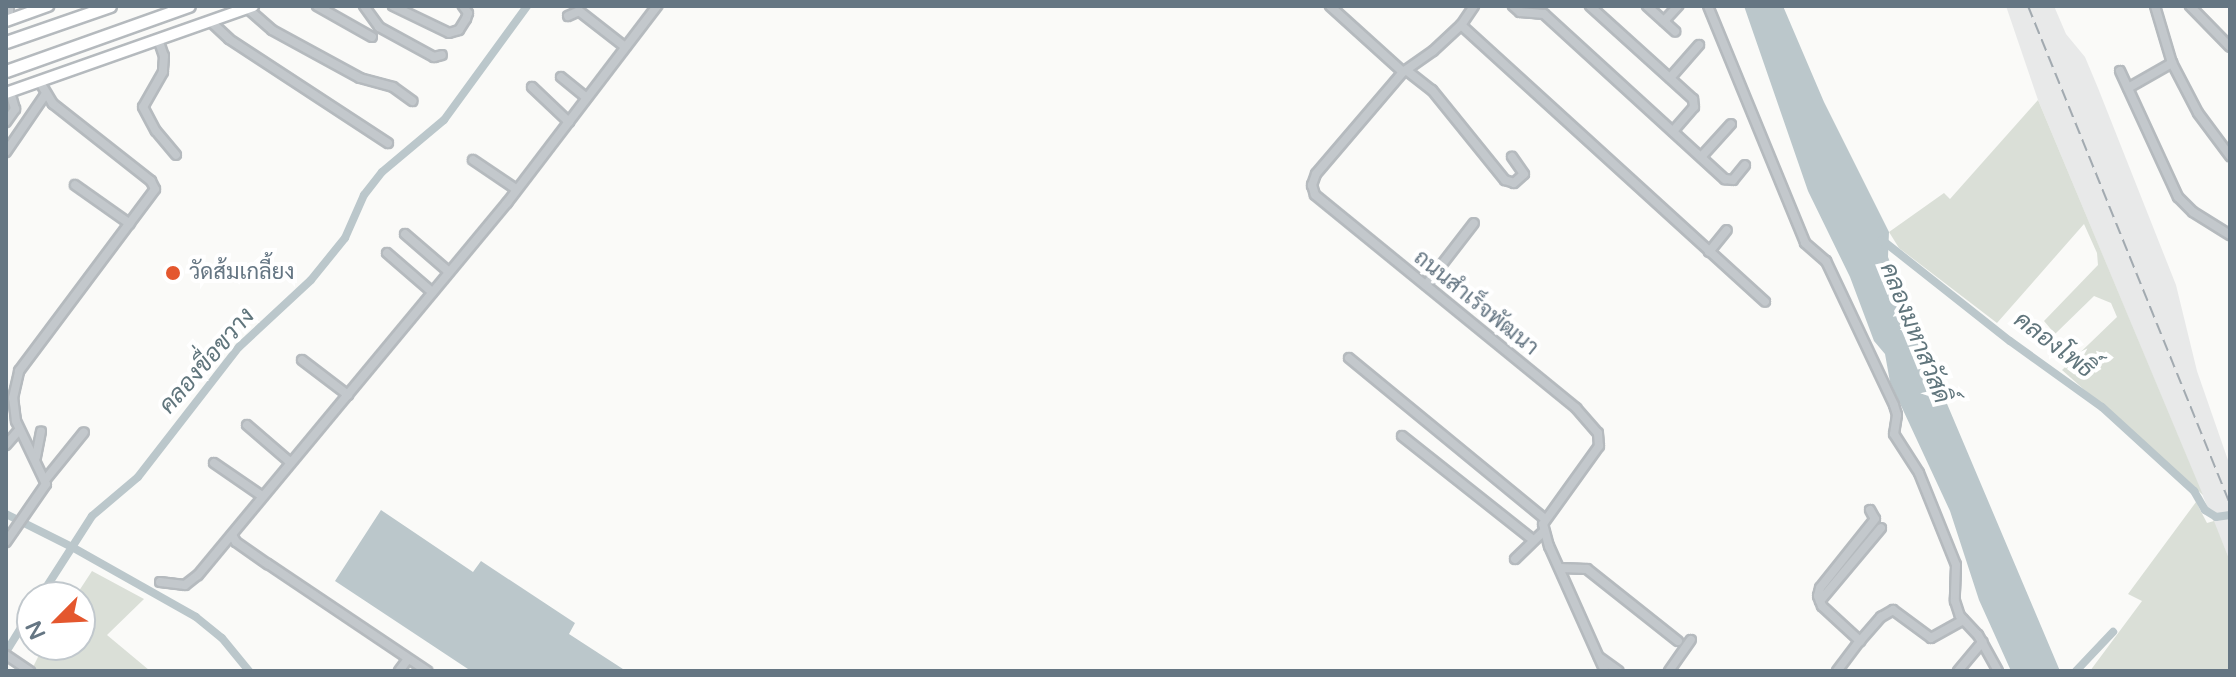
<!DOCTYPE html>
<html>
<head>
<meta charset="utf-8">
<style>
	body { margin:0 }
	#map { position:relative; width:2236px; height:677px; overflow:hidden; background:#fafaf8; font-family:"Varela Round",Sarabun,sans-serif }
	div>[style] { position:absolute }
	.built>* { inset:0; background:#e8e9e9 }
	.green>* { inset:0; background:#dadfd7 }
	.water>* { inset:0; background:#bbc7cb }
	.canal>* { height:8px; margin:-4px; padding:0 4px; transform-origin:4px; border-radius:4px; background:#bbc7cb }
	.roads { filter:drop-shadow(2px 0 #b5babe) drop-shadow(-2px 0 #b5babe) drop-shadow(0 2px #b5babe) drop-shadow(0 -2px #b5babe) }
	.minor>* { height:8px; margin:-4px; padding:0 4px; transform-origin:4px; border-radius:4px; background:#c3c8cc }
	.major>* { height:10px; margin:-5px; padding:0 5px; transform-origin:5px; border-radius:5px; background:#fff }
	.highway>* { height:11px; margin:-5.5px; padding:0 5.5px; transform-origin:5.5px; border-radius:5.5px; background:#fff }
	.rail>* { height:2px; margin-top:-1px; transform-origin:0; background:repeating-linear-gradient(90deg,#a2aab0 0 12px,transparent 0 18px) }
	.dots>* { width:22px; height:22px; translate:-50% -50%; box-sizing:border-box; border:4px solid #fff; border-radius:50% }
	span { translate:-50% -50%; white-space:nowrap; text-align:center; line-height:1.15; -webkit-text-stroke:8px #fff; paint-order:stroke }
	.poi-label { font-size:22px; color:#657683 }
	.left { translate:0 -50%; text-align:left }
	.street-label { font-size:22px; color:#657683 }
	.water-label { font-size:24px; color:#60757c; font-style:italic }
	.frame { position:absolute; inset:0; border:8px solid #657683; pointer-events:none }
	.north { position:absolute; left:16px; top:581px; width:80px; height:80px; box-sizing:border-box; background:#fff; border:2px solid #c1c8cd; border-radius:50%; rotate:246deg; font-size:22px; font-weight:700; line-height:32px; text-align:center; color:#657683 }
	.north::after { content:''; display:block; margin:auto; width:28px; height:36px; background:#e4572e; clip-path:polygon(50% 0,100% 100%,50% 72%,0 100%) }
</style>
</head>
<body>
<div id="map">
	<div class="built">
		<i style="clip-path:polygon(2006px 6px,2054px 6px,2066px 34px,2085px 57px,2098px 88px,2176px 285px,2197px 371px,2230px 466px,2230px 561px,2038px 100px)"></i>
	</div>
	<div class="green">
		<i style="clip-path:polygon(2038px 100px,2203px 495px,2062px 370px,2117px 317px,2111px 303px,2094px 296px,2055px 334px,2044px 321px,2098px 265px,2097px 253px,2084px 224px,1997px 323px,1899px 248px,1889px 232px,1944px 193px,1950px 199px)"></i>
		<i style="clip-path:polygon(2196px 502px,2207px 523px,2214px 521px,2230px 561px,2230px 671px,2090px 671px,2142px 601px,2128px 594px)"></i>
		<i style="clip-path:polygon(92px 571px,144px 599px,107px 635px,149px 670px,31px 671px,44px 645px,80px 645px,80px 597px,75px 597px)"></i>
	</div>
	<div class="water">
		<i style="clip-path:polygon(1744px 6px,1783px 6px,1824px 102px,1889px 232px,1888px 257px,1923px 347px,2060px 671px,2011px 671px,1979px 600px,1950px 511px,1890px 382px,1885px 354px,1874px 341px,1850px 277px,1808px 191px)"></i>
		<i style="clip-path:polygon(381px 510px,473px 572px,481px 561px,575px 623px,569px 634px,626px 671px,471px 671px,335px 581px)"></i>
	</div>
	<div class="canal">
		<i style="left:1882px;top:240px;width:163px;rotate:38.3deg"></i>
		<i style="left:2010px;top:341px;width:113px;rotate:35.7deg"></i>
		<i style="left:2102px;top:407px;width:125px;rotate:42.4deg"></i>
		<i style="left:2194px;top:491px;width:22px;rotate:60deg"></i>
		<i style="left:2205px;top:510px;width:13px;rotate:32deg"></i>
		<i style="left:2216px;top:517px;width:14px;rotate:-8deg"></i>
		<i style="left:6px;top:514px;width:74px;rotate:26.6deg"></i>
		<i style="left:72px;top:547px;width:142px;rotate:29.4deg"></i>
		<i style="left:196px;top:617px;width:33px;rotate:39deg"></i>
		<i style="left:222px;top:638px;width:43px;rotate:50.7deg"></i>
		<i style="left:40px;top:597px;width:96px;rotate:-57.3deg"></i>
		<i style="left:92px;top:516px;width:60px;rotate:-40.3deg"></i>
		<i style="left:138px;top:477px;width:165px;rotate:-52.2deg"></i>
		<i style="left:239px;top:347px;width:98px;rotate:-42.9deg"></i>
		<i style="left:311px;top:280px;width:54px;rotate:-51deg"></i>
		<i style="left:345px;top:238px;width:47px;rotate:-66.2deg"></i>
		<i style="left:364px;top:195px;width:29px;rotate:-52deg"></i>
		<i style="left:382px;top:172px;width:81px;rotate:-40deg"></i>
		<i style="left:444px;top:120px;width:141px;rotate:-53.9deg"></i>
		<i style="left:6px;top:652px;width:49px;rotate:-58.2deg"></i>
		<i style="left:2076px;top:671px;width:54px;rotate:-46.5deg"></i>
	</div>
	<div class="roads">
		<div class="minor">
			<i style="left:9px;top:6px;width:14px;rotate:90deg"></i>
			<i style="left:317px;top:6px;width:63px;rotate:29.4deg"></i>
			<i style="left:364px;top:6px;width:26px;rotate:54deg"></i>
			<i style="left:379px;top:27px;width:63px;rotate:28.6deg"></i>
			<i style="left:434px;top:57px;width:8px;rotate:-14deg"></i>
			<i style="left:393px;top:6px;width:62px;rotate:25.7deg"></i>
			<i style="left:449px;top:33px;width:10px;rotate:-17deg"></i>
			<i style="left:459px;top:30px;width:13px;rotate:-58deg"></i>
			<i style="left:466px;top:19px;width:6px;rotate:-72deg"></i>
			<i style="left:468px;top:13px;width:9px;rotate:-126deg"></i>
			<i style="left:1330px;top:6px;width:98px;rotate:42.1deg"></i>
			<i style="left:1474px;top:6px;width:23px;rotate:124deg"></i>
			<i style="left:1461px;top:25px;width:38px;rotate:137deg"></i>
			<i style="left:1433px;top:51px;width:37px;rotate:145deg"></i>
			<i style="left:1403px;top:72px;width:134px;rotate:130.5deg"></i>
			<i style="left:1316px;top:174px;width:12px;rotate:110deg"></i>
			<i style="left:1312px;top:185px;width:10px;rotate:73deg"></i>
			<i style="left:1315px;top:195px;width:337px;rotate:39.2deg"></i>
			<i style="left:1576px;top:408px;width:33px;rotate:49deg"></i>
			<i style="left:1598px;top:433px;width:13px;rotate:86deg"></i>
			<i style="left:1599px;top:446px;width:96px;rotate:125.7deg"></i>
			<i style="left:1543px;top:524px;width:23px;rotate:75deg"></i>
			<i style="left:1549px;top:546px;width:137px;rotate:65.9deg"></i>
			<i style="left:1513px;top:6px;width:9px;rotate:41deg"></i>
			<i style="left:1520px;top:12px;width:24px;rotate:5deg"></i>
			<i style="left:1544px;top:14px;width:245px;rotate:42.4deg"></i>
			<i style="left:1725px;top:179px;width:8px;rotate:7deg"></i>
			<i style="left:1733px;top:180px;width:19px;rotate:-51deg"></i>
			<i style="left:1590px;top:6px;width:139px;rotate:42.1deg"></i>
			<i style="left:1693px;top:99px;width:8px;rotate:83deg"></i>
			<i style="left:1694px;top:107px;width:32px;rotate:131deg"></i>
			<i style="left:1647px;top:6px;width:38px;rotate:42deg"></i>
			<i style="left:1708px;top:6px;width:256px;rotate:67.7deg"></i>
			<i style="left:1805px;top:243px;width:28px;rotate:41deg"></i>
			<i style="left:1826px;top:261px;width:159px;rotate:64.7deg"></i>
			<i style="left:1894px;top:405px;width:10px;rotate:73deg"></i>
			<i style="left:1897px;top:415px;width:19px;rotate:99deg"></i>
			<i style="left:1894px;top:434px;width:46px;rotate:57.3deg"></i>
			<i style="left:1919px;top:473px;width:99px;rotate:68.1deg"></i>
			<i style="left:1956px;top:565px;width:36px;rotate:92deg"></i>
			<i style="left:1955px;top:601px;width:16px;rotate:72deg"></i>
			<i style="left:1960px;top:616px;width:26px;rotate:47deg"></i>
			<i style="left:1978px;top:635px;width:41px;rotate:60.9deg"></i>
			<i style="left:2155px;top:6px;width:59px;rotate:73.4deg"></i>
			<i style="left:2172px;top:63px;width:56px;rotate:62.5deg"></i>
			<i style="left:2198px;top:113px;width:54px;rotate:53.3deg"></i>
			<i style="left:2190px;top:6px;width:57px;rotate:45.7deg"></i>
			<i style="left:247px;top:8px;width:33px;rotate:41deg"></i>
			<i style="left:272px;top:30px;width:100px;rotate:28.6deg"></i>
			<i style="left:360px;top:78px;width:34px;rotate:15deg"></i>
			<i style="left:393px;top:87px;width:24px;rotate:36deg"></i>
			<i style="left:568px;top:16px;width:12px;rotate:-24deg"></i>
			<i style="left:579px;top:11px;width:58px;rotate:38deg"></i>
			<i style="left:210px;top:21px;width:26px;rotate:43deg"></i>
			<i style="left:229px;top:39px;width:190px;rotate:33.2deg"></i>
			<i style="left:1664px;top:21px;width:21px;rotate:-47deg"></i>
			<i style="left:1461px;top:25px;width:411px;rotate:42.3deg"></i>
			<i style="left:158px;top:39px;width:18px;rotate:71deg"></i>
			<i style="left:164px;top:56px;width:16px;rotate:94deg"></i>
			<i style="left:163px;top:72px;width:40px;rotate:119.7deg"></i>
			<i style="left:143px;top:107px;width:27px;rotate:62deg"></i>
			<i style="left:156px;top:131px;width:31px;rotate:50deg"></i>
			<i style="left:1406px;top:70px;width:33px;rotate:38deg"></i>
			<i style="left:1432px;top:90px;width:116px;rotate:51deg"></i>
			<i style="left:1505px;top:180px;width:9px;rotate:18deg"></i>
			<i style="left:1514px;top:183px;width:13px;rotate:-42deg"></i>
			<i style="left:1524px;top:174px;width:21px;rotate:-125deg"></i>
			<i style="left:2120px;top:71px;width:139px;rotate:65.3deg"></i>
			<i style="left:2178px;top:197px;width:21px;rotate:45deg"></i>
			<i style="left:2193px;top:212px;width:44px;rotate:31.9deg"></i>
			<i style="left:561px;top:77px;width:33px;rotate:39deg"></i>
			<i style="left:1670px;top:78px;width:44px;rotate:-48.7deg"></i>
			<i style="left:532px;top:87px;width:51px;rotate:43.4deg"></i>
			<i style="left:2128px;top:88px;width:51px;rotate:-29.6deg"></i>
			<i style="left:6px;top:122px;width:16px;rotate:-55deg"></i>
			<i style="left:15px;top:109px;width:19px;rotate:-106deg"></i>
			<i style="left:6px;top:152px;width:69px;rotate:-55.6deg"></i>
			<i style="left:1702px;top:156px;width:43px;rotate:-47.8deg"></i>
			<i style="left:473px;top:160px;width:52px;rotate:34deg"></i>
			<i style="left:75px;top:185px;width:67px;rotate:35.3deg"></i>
			<i style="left:405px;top:234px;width:58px;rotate:40.8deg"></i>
			<i style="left:1709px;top:252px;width:28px;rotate:-51deg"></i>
			<i style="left:387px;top:253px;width:60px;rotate:40.9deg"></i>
			<i style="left:1426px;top:285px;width:78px;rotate:-52.3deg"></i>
			<i style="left:1349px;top:358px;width:254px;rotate:39.4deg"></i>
			<i style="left:302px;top:360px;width:58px;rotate:37.3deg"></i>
			<i style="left:247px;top:425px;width:57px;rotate:40.7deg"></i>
			<i style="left:1402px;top:436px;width:166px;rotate:38.4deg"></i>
			<i style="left:6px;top:445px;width:20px;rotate:-49deg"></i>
			<i style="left:36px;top:457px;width:26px;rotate:-79deg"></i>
			<i style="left:214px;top:463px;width:58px;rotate:34.5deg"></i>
			<i style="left:46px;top:479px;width:60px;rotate:-51deg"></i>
			<i style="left:1870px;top:510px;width:10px;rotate:61deg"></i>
			<i style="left:1875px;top:519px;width:88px;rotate:128.6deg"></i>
			<i style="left:1820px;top:588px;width:8px;rotate:104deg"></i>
			<i style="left:1818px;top:596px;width:11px;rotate:68deg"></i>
			<i style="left:1822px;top:606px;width:52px;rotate:42.6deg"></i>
			<i style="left:1860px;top:641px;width:32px;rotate:-49deg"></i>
			<i style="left:1881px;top:617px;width:14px;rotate:-30deg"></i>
			<i style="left:1893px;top:610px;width:47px;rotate:36.4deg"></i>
			<i style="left:1931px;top:638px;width:37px;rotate:-29deg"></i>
			<i style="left:232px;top:535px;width:8px;rotate:60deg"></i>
			<i style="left:236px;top:542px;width:39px;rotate:35deg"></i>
			<i style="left:268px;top:564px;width:192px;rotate:33.9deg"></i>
			<i style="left:6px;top:542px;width:70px;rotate:-55.4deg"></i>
			<i style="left:46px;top:484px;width:70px;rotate:-115.5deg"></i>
			<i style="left:16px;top:421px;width:23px;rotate:-97deg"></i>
			<i style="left:13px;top:398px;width:28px;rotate:-77deg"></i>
			<i style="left:19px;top:371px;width:227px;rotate:-53.2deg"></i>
			<i style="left:155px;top:189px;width:9px;rotate:-117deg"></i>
			<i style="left:151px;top:181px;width:125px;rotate:-141.8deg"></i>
			<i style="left:53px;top:104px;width:27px;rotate:-121deg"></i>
			<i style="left:1515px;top:559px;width:40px;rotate:-44deg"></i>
			<i style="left:1560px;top:568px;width:27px;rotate:2deg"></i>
			<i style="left:1587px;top:569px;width:116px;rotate:38.4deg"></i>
			<i style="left:160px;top:582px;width:25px;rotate:7deg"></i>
			<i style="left:185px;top:585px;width:16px;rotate:-38deg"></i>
			<i style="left:198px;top:575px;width:484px;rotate:-50.3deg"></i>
			<i style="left:507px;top:203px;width:248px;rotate:-52.7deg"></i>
			<i style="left:1820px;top:601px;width:95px;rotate:-50.1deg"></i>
			<i style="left:6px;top:655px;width:29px;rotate:34deg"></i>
			<i style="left:1599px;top:657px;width:24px;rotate:36deg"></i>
			<i style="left:399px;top:671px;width:15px;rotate:-53deg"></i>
			<i style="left:1669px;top:671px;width:38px;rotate:-55deg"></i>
			<i style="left:1837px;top:671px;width:38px;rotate:-53deg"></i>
			<i style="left:1958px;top:671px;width:38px;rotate:-50deg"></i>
		</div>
		<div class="major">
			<i style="left:6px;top:21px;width:45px;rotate:-19.7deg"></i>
			<i style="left:6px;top:93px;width:262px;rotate:-19.4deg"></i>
		</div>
		<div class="highway">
			<i style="left:6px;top:42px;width:110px;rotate:-19.1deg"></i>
			<i style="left:6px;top:71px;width:194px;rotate:-19.6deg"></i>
		</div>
	</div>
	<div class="rail">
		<i style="left:2028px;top:6px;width:537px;rotate:67.92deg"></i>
	</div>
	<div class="dots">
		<i style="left:173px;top:273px;background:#e4572e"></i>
	</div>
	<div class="poi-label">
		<span class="left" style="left:189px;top:273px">วัดส้มเกลี้ยง</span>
	</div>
	<div class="street-label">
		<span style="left:1476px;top:303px;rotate:39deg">ถนนสำเร็จพัฒนา</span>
	</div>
	<div class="water-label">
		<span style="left:1915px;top:333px;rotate:68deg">คลองมหาสวัสดิ์</span>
		<span style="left:2054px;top:345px;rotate:37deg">คลองโพธิ์</span>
		<span style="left:207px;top:361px;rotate:-49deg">คลองขื่อขวาง</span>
	</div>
	<div class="frame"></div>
	<div class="north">N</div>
</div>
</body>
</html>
